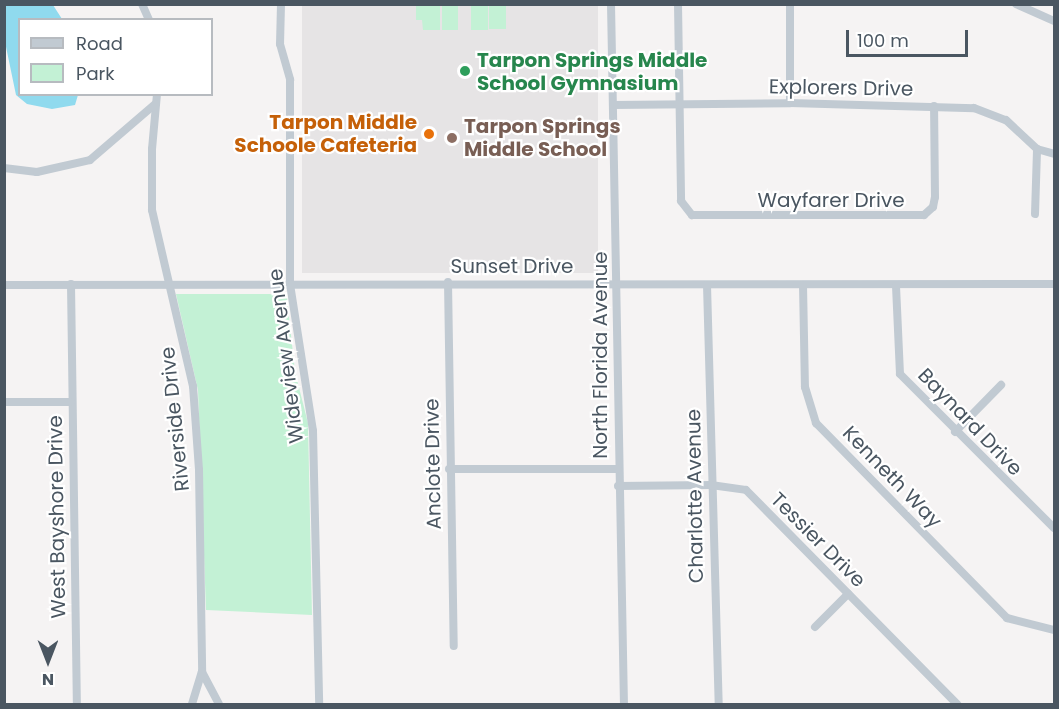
<!DOCTYPE html>
<html>
<head>
<meta charset="utf-8">
<style>
	body { margin:0 }
	#map { position:relative; width:1059px; height:709px; overflow:hidden; background:#f5f3f3; font-family:Poppins,sans-serif }
	div>[style] { position:absolute }
	.education>* { inset:0; background:#e6e4e5; transform-origin:0 0 }
	.green>* { inset:0; background:#c3f1d5; transform-origin:0 0 }
	.water>* { inset:0; background:#90daee }
	.minor>* { height:8px; margin:-4px; padding:0 4px; transform-origin:4px; border-radius:4px; background:#c1cad2 }
	.dots>* { width:16px; height:16px; translate:-50% -50%; box-sizing:border-box; border:3px solid #fff; border-radius:50% }
	span { translate:-50% -50%; white-space:nowrap; text-align:center; line-height:1.15; -webkit-text-stroke:4.5px #fff; paint-order:stroke }
	.leisure-label { font-size:20px; color:#27864d; font-weight:700 }
	.left { translate:0 -50%; text-align:left }
	.street-label { font-size:20px; color:#4a5661 }
	.food-label { font-size:20px; color:#c56008; font-weight:700 }
	.right { translate:-100% -50%; text-align:right }
	.education-label { font-size:20px; color:#785e54; font-weight:700 }
	.frame { position:absolute; inset:0; border:6px solid #4a5661; pointer-events:none }
	.legend { position:absolute; left:18px; top:18px; width:195px; height:78px; box-sizing:border-box; background:#fff; border:2px solid #b7bbc0; margin:0; padding:8px 10px; list-style:none; font-size:18px; color:#4a5661 }
	.legend li { display:flex; align-items:center; gap:12px; height:30px }
	.legend b { width:30px; border:2px solid #b7bbc0 }
	.north { position:absolute; left:18px; top:631px; width:60px; height:60px; -webkit-text-stroke:4px #fff; paint-order:stroke; rotate:180deg; font-size:16px; font-weight:700; line-height:24px; text-align:center; color:#4a5661 }
	.north::after { content:''; display:block; margin:auto; width:21px; height:27px; background:#4a5661; clip-path:polygon(50% 0,100% 100%,50% 72%,0 100%) }
	.scale { position:absolute; left:846px; top:30px; width:122px; height:27px; box-sizing:border-box; border:3px solid #4a5661; border-top:0; padding-left:8px; font-size:18px; line-height:21px; white-space:nowrap; color:#4a5661; -webkit-text-stroke:4px #fff; paint-order:stroke }
</style>
</head>
<body>
<div id="map">
	<div class="education">
		<i style="left:302px;top:5px;width:296px;height:268px"></i>
	</div>
	<div class="green">
		<i style="clip-path:polygon(416px 5px,440px 5px,440px 30px,423px 30px,422px 20px,416px 20px)"></i>
		<i style="left:442px;top:5px;width:16px;height:25px"></i>
		<i style="left:471px;top:5px;width:17px;height:25px"></i>
		<i style="left:489px;top:5px;width:17px;height:24px"></i>
		<i style="clip-path:polygon(176px 294px,270px 294px,287px 298px,295px 372px,308px 423px,312px 615px,206px 610px,198px 390px)"></i>
	</div>
	<div class="water">
		<i style="clip-path:polygon(4px 5px,53px 5px,62px 19px,20px 20px,20px 94px,78px 95px,75px 105px,52px 109px,27px 104px,16px 95px,5px 42px)"></i>
	</div>
	<div class="minor">
		<i style="left:142px;top:4px;width:17px;rotate:66deg"></i>
		<i style="left:281px;top:4px;width:40px;rotate:91.4deg"></i>
		<i style="left:280px;top:44px;width:37px;rotate:74deg"></i>
		<i style="left:290px;top:80px;width:204px;rotate:90deg"></i>
		<i style="left:290px;top:284px;width:149px;rotate:81.1deg"></i>
		<i style="left:313px;top:431px;width:273px;rotate:88.7deg"></i>
		<i style="left:611px;top:4px;width:700px;rotate:88.94deg"></i>
		<i style="left:678px;top:4px;width:197px;rotate:89.1deg"></i>
		<i style="left:681px;top:201px;width:18px;rotate:52deg"></i>
		<i style="left:692px;top:215px;width:232px"></i>
		<i style="left:924px;top:215px;width:12px;rotate:-42deg"></i>
		<i style="left:933px;top:207px;width:10px;rotate:-79deg"></i>
		<i style="left:935px;top:197px;width:91px;rotate:-90.6deg"></i>
		<i style="left:790px;top:4px;width:99px;rotate:90deg"></i>
		<i style="left:1016px;top:4px;width:42px;rotate:24.1deg"></i>
		<i style="left:157px;top:94px;width:55px;rotate:95.2deg"></i>
		<i style="left:152px;top:149px;width:61px;rotate:90deg"></i>
		<i style="left:152px;top:210px;width:181px;rotate:76.9deg"></i>
		<i style="left:193px;top:386px;width:84px;rotate:85.9deg"></i>
		<i style="left:199px;top:470px;width:202px;rotate:89.1deg"></i>
		<i style="left:202px;top:672px;width:36px;rotate:62deg"></i>
		<i style="left:613px;top:105px;width:177px;rotate:-0.6deg"></i>
		<i style="left:790px;top:103px;width:184px;rotate:1.6deg"></i>
		<i style="left:974px;top:108px;width:34px;rotate:21deg"></i>
		<i style="left:1006px;top:120px;width:42px;rotate:43.1deg"></i>
		<i style="left:1037px;top:149px;width:18px;rotate:16deg"></i>
		<i style="left:4px;top:168px;width:33px;rotate:7deg"></i>
		<i style="left:37px;top:172px;width:54px;rotate:-12.8deg"></i>
		<i style="left:90px;top:160px;width:86px;rotate:-40.7deg"></i>
		<i style="left:1035px;top:214px;width:65px;rotate:-88.2deg"></i>
		<i style="left:448px;top:282px;width:364px;rotate:89.1deg"></i>
		<i style="left:71px;top:284px;width:420px;rotate:89.2deg"></i>
		<i style="left:4px;top:285px;width:1050px;rotate:-0.05deg"></i>
		<i style="left:707px;top:285px;width:419px;rotate:88.4deg"></i>
		<i style="left:803px;top:285px;width:102px;rotate:88.9deg"></i>
		<i style="left:805px;top:387px;width:38px;rotate:73deg"></i>
		<i style="left:816px;top:423px;width:273px;rotate:45.6deg"></i>
		<i style="left:1007px;top:618px;width:49px;rotate:14.3deg"></i>
		<i style="left:896px;top:286px;width:88px;rotate:87.4deg"></i>
		<i style="left:900px;top:374px;width:218px;rotate:45deg"></i>
		<i style="left:4px;top:402px;width:67px"></i>
		<i style="left:955px;top:432px;width:66px;rotate:-45.6deg"></i>
		<i style="left:449px;top:469px;width:169px"></i>
		<i style="left:618px;top:486px;width:93px;rotate:-0.6deg"></i>
		<i style="left:711px;top:485px;width:35px;rotate:8deg"></i>
		<i style="left:746px;top:490px;width:301px;rotate:45.4deg"></i>
		<i style="left:815px;top:627px;width:47px;rotate:-45deg"></i>
		<i style="left:192px;top:704px;width:34px;rotate:-73deg"></i>
	</div>
	<div class="dots">
		<i style="left:465px;top:71px;background:#2e9e5b"></i>
		<i style="left:429px;top:134px;background:#e8710a"></i>
		<i style="left:452px;top:138px;background:#8d6e63"></i>
	</div>
	<div class="leisure-label">
		<span class="left" style="left:477px;top:72px">Tarpon Springs Middle<br>School Gymnasium</span>
	</div>
	<div class="street-label">
		<span style="left:841px;top:88px;rotate:1deg">Explorers Drive</span>
		<span style="left:831px;top:200px">Wayfarer Drive</span>
		<span style="left:512px;top:266px">Sunset Drive</span>
		<span style="left:600px;top:355px;rotate:-90deg">North Florida Avenue</span>
		<span style="left:286px;top:356px;rotate:-97deg">Wideview Avenue</span>
		<span style="left:175px;top:419px;rotate:-96deg">Riverside Drive</span>
		<span style="left:970px;top:422px;rotate:46deg">Baynard Drive</span>
		<span style="left:433px;top:464px;rotate:-91deg">Anclote Drive</span>
		<span style="left:892px;top:477px;rotate:46deg">Kenneth Way</span>
		<span style="left:695px;top:496px;rotate:-91deg">Charlotte Avenue</span>
		<span style="left:57px;top:517px;rotate:-91deg">West Bayshore Drive</span>
		<span style="left:818px;top:540px;rotate:45deg">Tessier Drive</span>
	</div>
	<div class="food-label">
		<span class="right" style="left:417px;top:134px">Tarpon Middle<br>Schoole Cafeteria</span>
	</div>
	<div class="education-label">
		<span class="left" style="left:464px;top:138px">Tarpon Springs<br>Middle School</span>
	</div>
	<div class="frame"></div>
	<ul class="legend">
	<li><b style="height:8px;background:#c1cad2"></b>Road</li>
	<li><b style="height:16px;background:#c3f1d5"></b>Park</li>
	</ul>
	<div class="north">N</div>
	<div class="scale">100 m</div>
</div>
</body>
</html>
